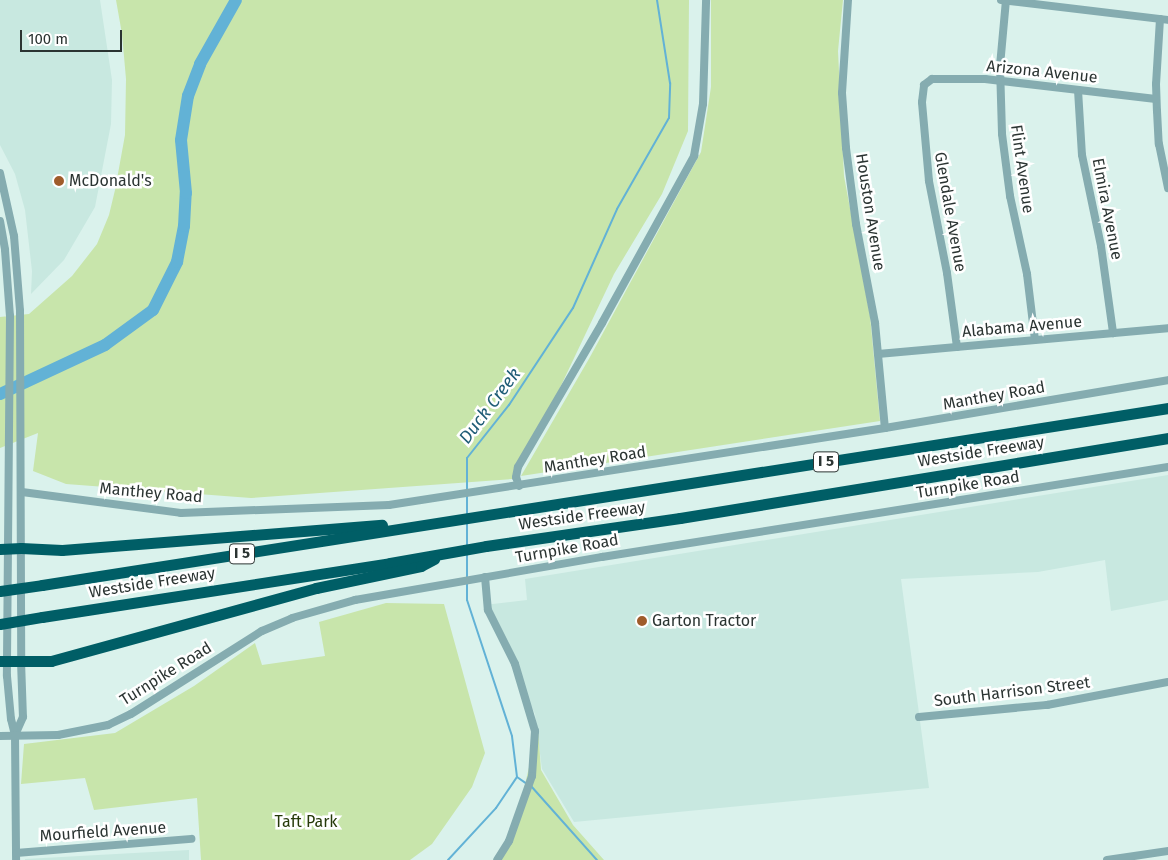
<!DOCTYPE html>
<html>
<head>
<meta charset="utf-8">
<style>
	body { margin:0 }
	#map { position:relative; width:1168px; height:860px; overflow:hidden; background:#daf2ec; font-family:"Fira Sans",sans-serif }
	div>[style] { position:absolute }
	.built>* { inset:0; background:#c8e8e0 }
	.green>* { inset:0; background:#c8e5ab }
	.stream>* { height:2px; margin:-1px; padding:0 1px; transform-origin:1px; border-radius:1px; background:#62b2d6 }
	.river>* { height:12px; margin:-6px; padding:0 6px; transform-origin:6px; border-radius:6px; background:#62b2d6 }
	.minor>* { height:8px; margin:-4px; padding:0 4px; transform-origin:4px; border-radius:4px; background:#85acb0 }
	.highway>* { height:11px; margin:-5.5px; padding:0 5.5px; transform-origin:5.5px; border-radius:5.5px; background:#005e66 }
	.highway-bridge>* { height:11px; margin:-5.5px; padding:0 5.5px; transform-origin:5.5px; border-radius:5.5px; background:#005e66 }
	.dots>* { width:14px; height:14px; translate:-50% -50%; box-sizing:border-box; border:2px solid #fff; border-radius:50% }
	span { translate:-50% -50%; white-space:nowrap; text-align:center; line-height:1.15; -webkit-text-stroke:5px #fff; paint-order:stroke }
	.shield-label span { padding:1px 4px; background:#fff; border:1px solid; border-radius:4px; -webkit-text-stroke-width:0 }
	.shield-label { font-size:15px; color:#2b3432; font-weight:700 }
	.street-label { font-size:16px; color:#2b3432 }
	.poi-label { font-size:16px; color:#2b3432 }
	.left { translate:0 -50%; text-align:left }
	.park-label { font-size:16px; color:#263a0a }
	.water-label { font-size:18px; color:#205d77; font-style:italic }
	.scale { position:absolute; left:20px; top:30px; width:102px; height:22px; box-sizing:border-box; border:2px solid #2b3432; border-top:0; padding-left:6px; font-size:15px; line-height:18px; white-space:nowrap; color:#2b3432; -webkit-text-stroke:4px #fff; paint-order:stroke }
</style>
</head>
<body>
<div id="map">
	<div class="built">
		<i style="clip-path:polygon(0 0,100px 0,112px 80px,111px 124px,95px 207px,64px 260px,31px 294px,32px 271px,25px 210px,15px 174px,0 145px)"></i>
		<i style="clip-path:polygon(1168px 475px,1168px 600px,1111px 611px,1105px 560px,1038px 572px,901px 579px,929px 788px,574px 822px,542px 769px,535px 714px,484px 605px,527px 600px,525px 579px)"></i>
		<i style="clip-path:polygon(189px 850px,189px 860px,25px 860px,25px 859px)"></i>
	</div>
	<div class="green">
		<i style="clip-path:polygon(116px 0,689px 0,688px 131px,662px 194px,614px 274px,547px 415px,512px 479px,251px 498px,66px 484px,33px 471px,38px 433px,0 448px,0 317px,29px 314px,72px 276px,97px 244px,109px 215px,115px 190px,125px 135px,126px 79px,122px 34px)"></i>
		<i style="clip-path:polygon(711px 0,843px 0,838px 51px,844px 176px,870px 316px,880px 421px,521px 476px,590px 357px,701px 152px,711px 87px)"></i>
		<i style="clip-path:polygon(386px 603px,444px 604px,485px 753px,472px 787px,432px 844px,410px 860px,201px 860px,197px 798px,94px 810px,85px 778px,21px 784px,24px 744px,115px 733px,194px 686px,255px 643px,262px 665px,325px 656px,319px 622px)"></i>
		<i style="clip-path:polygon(538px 729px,541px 770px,573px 825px,604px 860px,493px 860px,515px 827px)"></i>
	</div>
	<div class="stream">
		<i style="left:467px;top:490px;width:32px;rotate:-90deg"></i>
		<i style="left:467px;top:458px;width:68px;rotate:-51.6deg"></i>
		<i style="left:509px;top:405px;width:116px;rotate:-56.6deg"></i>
		<i style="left:573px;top:308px;width:108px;rotate:-66deg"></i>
		<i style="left:617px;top:209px;width:105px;rotate:-60.3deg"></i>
		<i style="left:669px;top:118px;width:35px;rotate:-88deg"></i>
		<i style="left:670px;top:83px;width:84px;rotate:-98.9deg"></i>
		<i style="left:467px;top:495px;width:20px;rotate:90deg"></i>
		<i style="left:467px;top:522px;width:23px;rotate:90deg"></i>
		<i style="left:467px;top:555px;width:23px;rotate:90deg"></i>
		<i style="left:517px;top:777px;width:12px;rotate:35deg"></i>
		<i style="left:531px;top:786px;width:99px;rotate:48.3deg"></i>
		<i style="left:448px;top:860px;width:71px;rotate:-47.3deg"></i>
		<i style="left:496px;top:808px;width:37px;rotate:-56deg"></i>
		<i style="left:517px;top:777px;width:41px;rotate:-97deg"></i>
		<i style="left:512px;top:736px;width:143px;rotate:-108.3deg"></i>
		<i style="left:467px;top:600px;width:18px;rotate:-90deg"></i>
	</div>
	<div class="river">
		<i style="left:0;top:394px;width:116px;rotate:-25deg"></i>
		<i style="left:105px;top:345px;width:59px;rotate:-36.1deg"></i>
		<i style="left:153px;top:310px;width:54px;rotate:-63.4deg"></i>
		<i style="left:177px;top:262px;width:37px;rotate:-79deg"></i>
		<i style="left:184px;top:226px;width:33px;rotate:-87deg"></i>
		<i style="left:186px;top:193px;width:53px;rotate:-95.4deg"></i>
		<i style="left:181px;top:140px;width:45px;rotate:-81deg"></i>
		<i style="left:188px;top:96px;width:34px;rotate:-69deg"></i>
		<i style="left:200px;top:64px;width:73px;rotate:-60.6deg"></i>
	</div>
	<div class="minor">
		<i style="left:848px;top:0;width:93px;rotate:93.7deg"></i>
		<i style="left:842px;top:93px;width:55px;rotate:85.8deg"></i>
		<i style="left:846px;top:148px;width:77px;rotate:82.5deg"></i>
		<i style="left:856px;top:224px;width:101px;rotate:79.1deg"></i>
		<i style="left:875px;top:323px;width:105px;rotate:84.6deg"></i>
		<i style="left:1001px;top:0;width:168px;rotate:6.8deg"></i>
		<i style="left:1006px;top:0;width:66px;rotate:95.2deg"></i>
		<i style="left:1000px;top:66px;width:68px;rotate:88.3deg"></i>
		<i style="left:1002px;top:134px;width:63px;rotate:82.6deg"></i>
		<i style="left:1010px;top:196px;width:80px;rotate:77.7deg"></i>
		<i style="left:1027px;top:274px;width:66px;rotate:83.1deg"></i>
		<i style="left:1160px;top:19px;width:65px;rotate:93.5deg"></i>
		<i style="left:1156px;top:84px;width:27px;rotate:88deg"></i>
		<i style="left:1157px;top:111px;width:33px;rotate:87deg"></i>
		<i style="left:1159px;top:144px;width:45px;rotate:78.4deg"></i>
		<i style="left:1078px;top:90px;width:65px;rotate:86.5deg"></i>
		<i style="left:1082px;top:155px;width:93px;rotate:78.2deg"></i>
		<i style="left:1101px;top:246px;width:88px;rotate:82.1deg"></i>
		<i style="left:0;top:173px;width:65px;rotate:77.5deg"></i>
		<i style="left:14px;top:236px;width:75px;rotate:85.4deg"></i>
		<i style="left:20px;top:311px;width:350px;rotate:89.8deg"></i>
		<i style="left:21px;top:661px;width:56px;rotate:88deg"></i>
		<i style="left:23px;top:717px;width:20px;rotate:114deg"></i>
		<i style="left:0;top:221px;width:29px;rotate:80deg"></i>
		<i style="left:5px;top:250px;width:66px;rotate:85.7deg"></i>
		<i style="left:10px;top:316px;width:360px;rotate:90.5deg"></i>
		<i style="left:7px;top:676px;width:43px;rotate:84.7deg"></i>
		<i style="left:11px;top:719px;width:16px;rotate:76deg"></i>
		<i style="left:15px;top:735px;width:125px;rotate:89.5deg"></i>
		<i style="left:957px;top:347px;width:75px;rotate:-97.7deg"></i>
		<i style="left:947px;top:273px;width:94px;rotate:-101.1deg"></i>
		<i style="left:929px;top:181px;width:79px;rotate:-95.1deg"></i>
		<i style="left:922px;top:102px;width:17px;rotate:-83deg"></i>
		<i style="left:924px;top:85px;width:10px;rotate:-37deg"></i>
		<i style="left:932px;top:79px;width:53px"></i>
		<i style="left:985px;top:79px;width:172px;rotate:6.7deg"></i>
		<i style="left:878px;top:354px;width:291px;rotate:-5.1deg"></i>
		<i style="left:519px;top:486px;width:9px;rotate:-108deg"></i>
		<i style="left:516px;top:477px;width:10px;rotate:-79deg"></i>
		<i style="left:518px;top:467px;width:167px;rotate:-59.7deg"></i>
		<i style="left:602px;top:323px;width:191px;rotate:-61.1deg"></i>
		<i style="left:694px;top:156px;width:53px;rotate:-80.2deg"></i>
		<i style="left:703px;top:104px;width:104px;rotate:-88.3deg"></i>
		<i style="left:22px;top:492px;width:160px;rotate:7.5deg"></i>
		<i style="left:181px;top:513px;width:208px;rotate:-2.2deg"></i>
		<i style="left:389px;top:505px;width:502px;rotate:-8.82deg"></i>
		<i style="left:885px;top:428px;width:287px;rotate:-9.6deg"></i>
		<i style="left:485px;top:577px;width:33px;rotate:85deg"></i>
		<i style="left:488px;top:610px;width:60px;rotate:63.4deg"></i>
		<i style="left:515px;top:664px;width:70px;rotate:73.4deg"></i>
		<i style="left:535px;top:731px;width:45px;rotate:93.8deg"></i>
		<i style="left:532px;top:776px;width:69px;rotate:109.5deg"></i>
		<i style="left:509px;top:841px;width:22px;rotate:122deg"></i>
		<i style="left:919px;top:717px;width:129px;rotate:-5.4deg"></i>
		<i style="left:1047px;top:705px;width:123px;rotate:-10.8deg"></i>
		<i style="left:0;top:736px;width:58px;rotate:-1deg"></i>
		<i style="left:58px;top:735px;width:51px;rotate:-11.3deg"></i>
		<i style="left:108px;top:725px;width:25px;rotate:-26deg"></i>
		<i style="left:131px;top:714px;width:155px;rotate:-32.4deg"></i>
		<i style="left:262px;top:631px;width:33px;rotate:-23deg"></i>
		<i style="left:292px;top:618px;width:66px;rotate:-15.9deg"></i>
		<i style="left:355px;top:600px;width:251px;rotate:-9.9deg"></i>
		<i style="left:602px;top:557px;width:573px;rotate:-9.03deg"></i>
		<i style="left:16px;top:853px;width:176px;rotate:-4.6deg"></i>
		<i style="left:1107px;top:860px;width:62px;rotate:-8.4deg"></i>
	</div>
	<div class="highway">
		<i style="left:0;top:549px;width:21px;rotate:-3deg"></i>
		<i style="left:21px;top:548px;width:41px;rotate:2.8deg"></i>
		<i style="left:62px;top:550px;width:321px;rotate:-4.5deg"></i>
		<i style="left:42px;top:585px;width:1140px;rotate:-8.93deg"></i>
		<i style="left:42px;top:617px;width:352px;rotate:-8.8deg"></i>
		<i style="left:390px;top:563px;width:97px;rotate:-10deg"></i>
		<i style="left:486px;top:546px;width:196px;rotate:-8.2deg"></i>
		<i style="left:680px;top:518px;width:495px;rotate:-9.3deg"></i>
		<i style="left:0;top:661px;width:51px"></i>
		<i style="left:51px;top:661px;width:275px;rotate:-15.4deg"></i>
		<i style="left:316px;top:588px;width:107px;rotate:-11.8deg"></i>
		<i style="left:421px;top:566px;width:15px;rotate:-28deg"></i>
	</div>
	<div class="highway-bridge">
		<i style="left:0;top:591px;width:42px;rotate:-8.1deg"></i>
		<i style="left:0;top:624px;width:43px;rotate:-9.5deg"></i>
	</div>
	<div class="dots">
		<i style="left:59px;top:181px;background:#9f5c2b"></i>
		<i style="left:642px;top:621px;background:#9f5c2b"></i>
	</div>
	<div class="shield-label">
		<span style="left:826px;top:462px">I 5</span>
		<span style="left:242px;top:554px">I 5</span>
	</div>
	<div class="street-label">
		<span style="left:1042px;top:72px;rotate:6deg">Arizona Avenue</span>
		<span style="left:1022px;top:169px;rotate:82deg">Flint Avenue</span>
		<span style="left:1107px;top:209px;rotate:79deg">Elmira Avenue</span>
		<span style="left:870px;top:212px;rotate:81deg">Houston Avenue</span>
		<span style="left:950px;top:212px;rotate:80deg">Glendale Avenue</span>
		<span style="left:1022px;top:327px;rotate:-5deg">Alabama Avenue</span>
		<span style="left:994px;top:396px;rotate:-10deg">Manthey Road</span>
		<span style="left:981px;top:452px;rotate:-9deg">Westside Freeway</span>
		<span style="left:595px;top:460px;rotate:-9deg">Manthey Road</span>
		<span style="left:968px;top:485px;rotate:-9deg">Turnpike Road</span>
		<span style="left:151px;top:493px;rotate:5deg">Manthey Road</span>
		<span style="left:582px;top:516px;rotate:-8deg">Westside Freeway</span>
		<span style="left:567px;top:549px;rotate:-10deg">Turnpike Road</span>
		<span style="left:152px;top:583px;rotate:-9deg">Westside Freeway</span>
		<span style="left:166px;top:674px;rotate:-32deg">Turnpike Road</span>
		<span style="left:1012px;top:692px;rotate:-7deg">South Harrison Street</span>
		<span style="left:103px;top:832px;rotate:-4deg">Mourfield Avenue</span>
	</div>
	<div class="poi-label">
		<span class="left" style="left:69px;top:181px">McDonald's</span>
		<span class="left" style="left:652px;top:621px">Garton Tractor</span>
	</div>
	<div class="park-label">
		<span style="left:306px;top:822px">Taft Park</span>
	</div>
	<div class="water-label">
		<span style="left:490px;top:406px;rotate:-53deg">Duck Creek</span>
	</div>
	<div class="scale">100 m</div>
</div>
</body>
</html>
